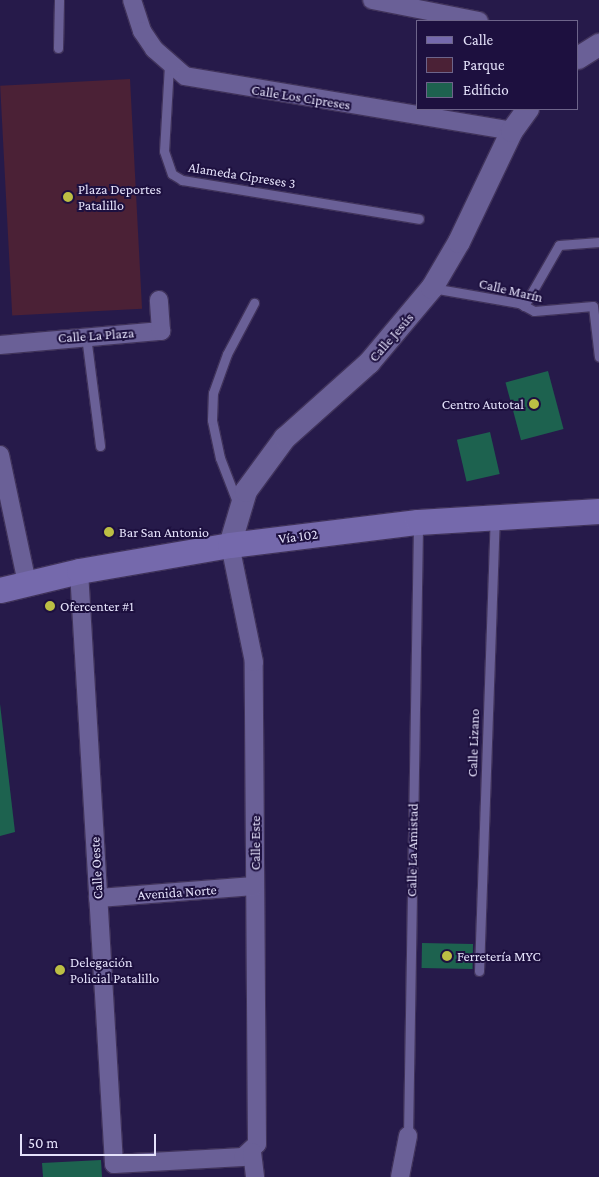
<!DOCTYPE html>
<html>
<head>
<meta charset="utf-8">
<style>
	body { margin:0 }
	#map { position:relative; width:599px; height:1177px; overflow:hidden; background:#261a4a; font-family:"Crimson Pro",serif }
	div>[style] { position:absolute }
	.green>* { inset:0; background:#4b2136; transform-origin:0 0 }
	.building>* { inset:0; background:#1d624f; transform-origin:0 0 }
	.roads { filter:drop-shadow(1px 0 #40335b) drop-shadow(-1px 0 #40335b) drop-shadow(0 1px #40335b) drop-shadow(0 -1px #40335b) }
	.service>* { height:9px; margin:-4.5px; padding:0 4.5px; transform-origin:4.5px; border-radius:4.5px; background:#6a6097 }
	.minor>* { height:18px; margin:-9px; padding:0 9px; transform-origin:9px; border-radius:9px; background:#6a6097 }
	.tertiary>* { height:22px; margin:-11px; padding:0 11px; transform-origin:11px; border-radius:11px; background:#6a6097 }
	.secondary>* { height:25px; margin:-12.5px; padding:0 12.5px; transform-origin:12.5px; border-radius:12.5px; background:#7569ac }
	.dots>* { width:14px; height:14px; translate:-50% -50%; box-sizing:border-box; border:2px solid #1d103f; border-radius:50% }
	span { translate:-50% -50%; white-space:nowrap; text-align:center; line-height:1.15; -webkit-text-stroke:4px #1d103f; paint-order:stroke }
	.street-label { font-size:14px; color:#e5e2fb }
	.poi-label { font-size:14px; color:#e5e2fb }
	.left { translate:0 -50%; text-align:left }
	.right { translate:-100% -50%; text-align:right }
	.legend { position:absolute; left:416px; top:20px; width:162px; height:90px; box-sizing:border-box; background:#1d103f; border:1px solid #6d648a; margin:0; padding:6px 9px; list-style:none; font-size:15px; color:#e5e2fb }
	.legend li { display:flex; align-items:center; gap:10px; height:25px }
	.legend b { width:25px; border:1px solid #6d648a }
	.scale { position:absolute; left:20px; top:1134px; width:136px; height:22px; box-sizing:border-box; border:2px solid #e5e2fb; border-top:0; padding-left:6px; font-size:15px; line-height:18px; white-space:nowrap; color:#e5e2fb; -webkit-text-stroke:4px #1d103f; paint-order:stroke }
</style>
</head>
<body>
<div id="map">
	<div class="green">
		<i style="left:130px;top:79px;width:230px;height:130px;rotate:87deg"></i>
	</div>
	<div class="building">
		<i style="left:548px;top:371px;width:60px;height:44px;rotate:75deg"></i>
		<i style="left:490px;top:432px;width:43px;height:34px;rotate:77deg"></i>
		<i style="clip-path:polygon(0 704px,15px 832px,0 836px)"></i>
		<i style="left:422px;top:943px;width:51px;height:25px;rotate:1deg"></i>
		<i style="clip-path:polygon(101px 1160px,102px 1177px,43px 1177px,42px 1163px)"></i>
	</div>
	<div class="roads">
		<div class="service">
			<i style="left:58px;top:48px;width:48px;rotate:-88.8deg"></i>
			<i style="left:169px;top:65px;width:86px;rotate:93.3deg"></i>
			<i style="left:164px;top:151px;width:24px;rotate:71deg"></i>
			<i style="left:172px;top:174px;width:12px;rotate:31deg"></i>
			<i style="left:182px;top:180px;width:240px;rotate:9.3deg"></i>
			<i style="left:432px;top:288px;width:88px;rotate:9.8deg"></i>
			<i style="left:519px;top:303px;width:17px;rotate:28deg"></i>
			<i style="left:534px;top:311px;width:59px;rotate:-4.8deg"></i>
			<i style="left:593px;top:306px;width:51px;rotate:83.3deg"></i>
			<i style="left:524px;top:306px;width:70px;rotate:-60.2deg"></i>
			<i style="left:559px;top:245px;width:40px;rotate:-4.3deg"></i>
			<i style="left:86px;top:336px;width:111px;rotate:82.7deg"></i>
			<i style="left:237px;top:502px;width:47px;rotate:-111.1deg"></i>
			<i style="left:220px;top:458px;width:39px;rotate:-102deg"></i>
			<i style="left:212px;top:420px;width:27px;rotate:-88deg"></i>
			<i style="left:213px;top:393px;width:41px;rotate:-70.3deg"></i>
			<i style="left:227px;top:354px;width:58px;rotate:-62.1deg"></i>
			<i style="left:479px;top:971px;width:453px;rotate:-88deg"></i>
			<i style="left:408px;top:1136px;width:612px;rotate:-89.06deg"></i>
		</div>
		<div class="minor">
			<i style="left:132px;top:0;width:33px;rotate:72deg"></i>
			<i style="left:142px;top:31px;width:22px;rotate:56deg"></i>
			<i style="left:154px;top:49px;width:41px;rotate:41.1deg"></i>
			<i style="left:185px;top:76px;width:332px;rotate:9.5deg"></i>
			<i style="left:372px;top:0;width:109px;rotate:11.1deg"></i>
			<i style="left:0;top:345px;width:162px;rotate:-5deg"></i>
			<i style="left:161px;top:331px;width:31px;rotate:-94deg"></i>
			<i style="left:0;top:455px;width:131px;rotate:78.1deg"></i>
			<i style="left:79px;top:571px;width:594px;rotate:86.62deg"></i>
			<i style="left:114px;top:1164px;width:129px;rotate:-3.1deg"></i>
			<i style="left:243px;top:1157px;width:19px;rotate:-43deg"></i>
			<i style="left:257px;top:1144px;width:482px;rotate:-90.4deg"></i>
			<i style="left:254px;top:662px;width:119px;rotate:-101.6deg"></i>
			<i style="left:98px;top:898px;width:157px;rotate:-4.4deg"></i>
			<i style="left:252px;top:1152px;width:25px;rotate:83deg"></i>
			<i style="left:400px;top:1177px;width:42px;rotate:-79deg"></i>
		</div>
		<div class="tertiary">
			<i style="left:578px;top:58px;width:25px;rotate:-32deg"></i>
			<i style="left:230px;top:545px;width:56px;rotate:-73.5deg"></i>
			<i style="left:246px;top:491px;width:66px;rotate:-53.7deg"></i>
			<i style="left:285px;top:438px;width:113px;rotate:-41.8deg"></i>
			<i style="left:369px;top:363px;width:98px;rotate:-50deg"></i>
			<i style="left:432px;top:288px;width:53px;rotate:-59.6deg"></i>
			<i style="left:459px;top:242px;width:123px;rotate:-64.5deg"></i>
			<i style="left:512px;top:131px;width:27px;rotate:-54deg"></i>
		</div>
		<div class="secondary">
			<i style="left:0;top:590px;width:81px;rotate:-13.5deg"></i>
			<i style="left:79px;top:571px;width:153px;rotate:-9.8deg"></i>
			<i style="left:230px;top:545px;width:189px;rotate:-7deg"></i>
			<i style="left:418px;top:522px;width:181px;rotate:-3.5deg"></i>
		</div>
	</div>
	<div class="dots">
		<i style="left:68px;top:197px;background:#bcbf44"></i>
		<i style="left:534px;top:404px;background:#bcbf44"></i>
		<i style="left:109px;top:532px;background:#bcbf44"></i>
		<i style="left:50px;top:606px;background:#bcbf44"></i>
		<i style="left:447px;top:956px;background:#bcbf44"></i>
		<i style="left:60px;top:970px;background:#bcbf44"></i>
	</div>
	<div class="street-label">
		<span style="left:301px;top:97px;rotate:9deg">Calle Los Cipreses</span>
		<span style="left:242px;top:175px;rotate:9deg">Alameda Cipreses 3</span>
		<span style="left:511px;top:290px;rotate:13deg">Calle Marín</span>
		<span style="left:96px;top:335px;rotate:-4deg">Calle La Plaza</span>
		<span style="left:391px;top:337px;rotate:-49deg">Calle Jesús</span>
		<span style="left:298px;top:536px;rotate:-7deg">Vía 102</span>
		<span style="left:473px;top:743px;rotate:-88deg">Calle Lizano</span>
		<span style="left:255px;top:843px;rotate:-90deg">Calle Este</span>
		<span style="left:412px;top:850px;rotate:-89deg">Calle La Amistad</span>
		<span style="left:96px;top:868px;rotate:-93deg">Calle Oeste</span>
		<span style="left:177px;top:892px;rotate:-4deg">Avenida Norte</span>
	</div>
	<div class="poi-label">
		<span class="left" style="left:78px;top:197px">Plaza Deportes<br>Patalillo</span>
		<span class="right" style="left:524px;top:404px">Centro Autotal</span>
		<span class="left" style="left:119px;top:532px">Bar San Antonio</span>
		<span class="left" style="left:60px;top:606px">Ofercenter #1</span>
		<span class="left" style="left:457px;top:956px">Ferretería MYC</span>
		<span class="left" style="left:70px;top:970px">Delegación<br>Policial Patalillo</span>
	</div>
	<ul class="legend">
	<li><b style="height:6px;background:#7569ac"></b>Calle</li>
	<li><b style="height:14px;background:#4b2136"></b>Parque</li>
	<li><b style="height:14px;background:#1d624f"></b>Edificio</li>
	</ul>
	<div class="scale">50 m</div>
</div>
</body>
</html>
